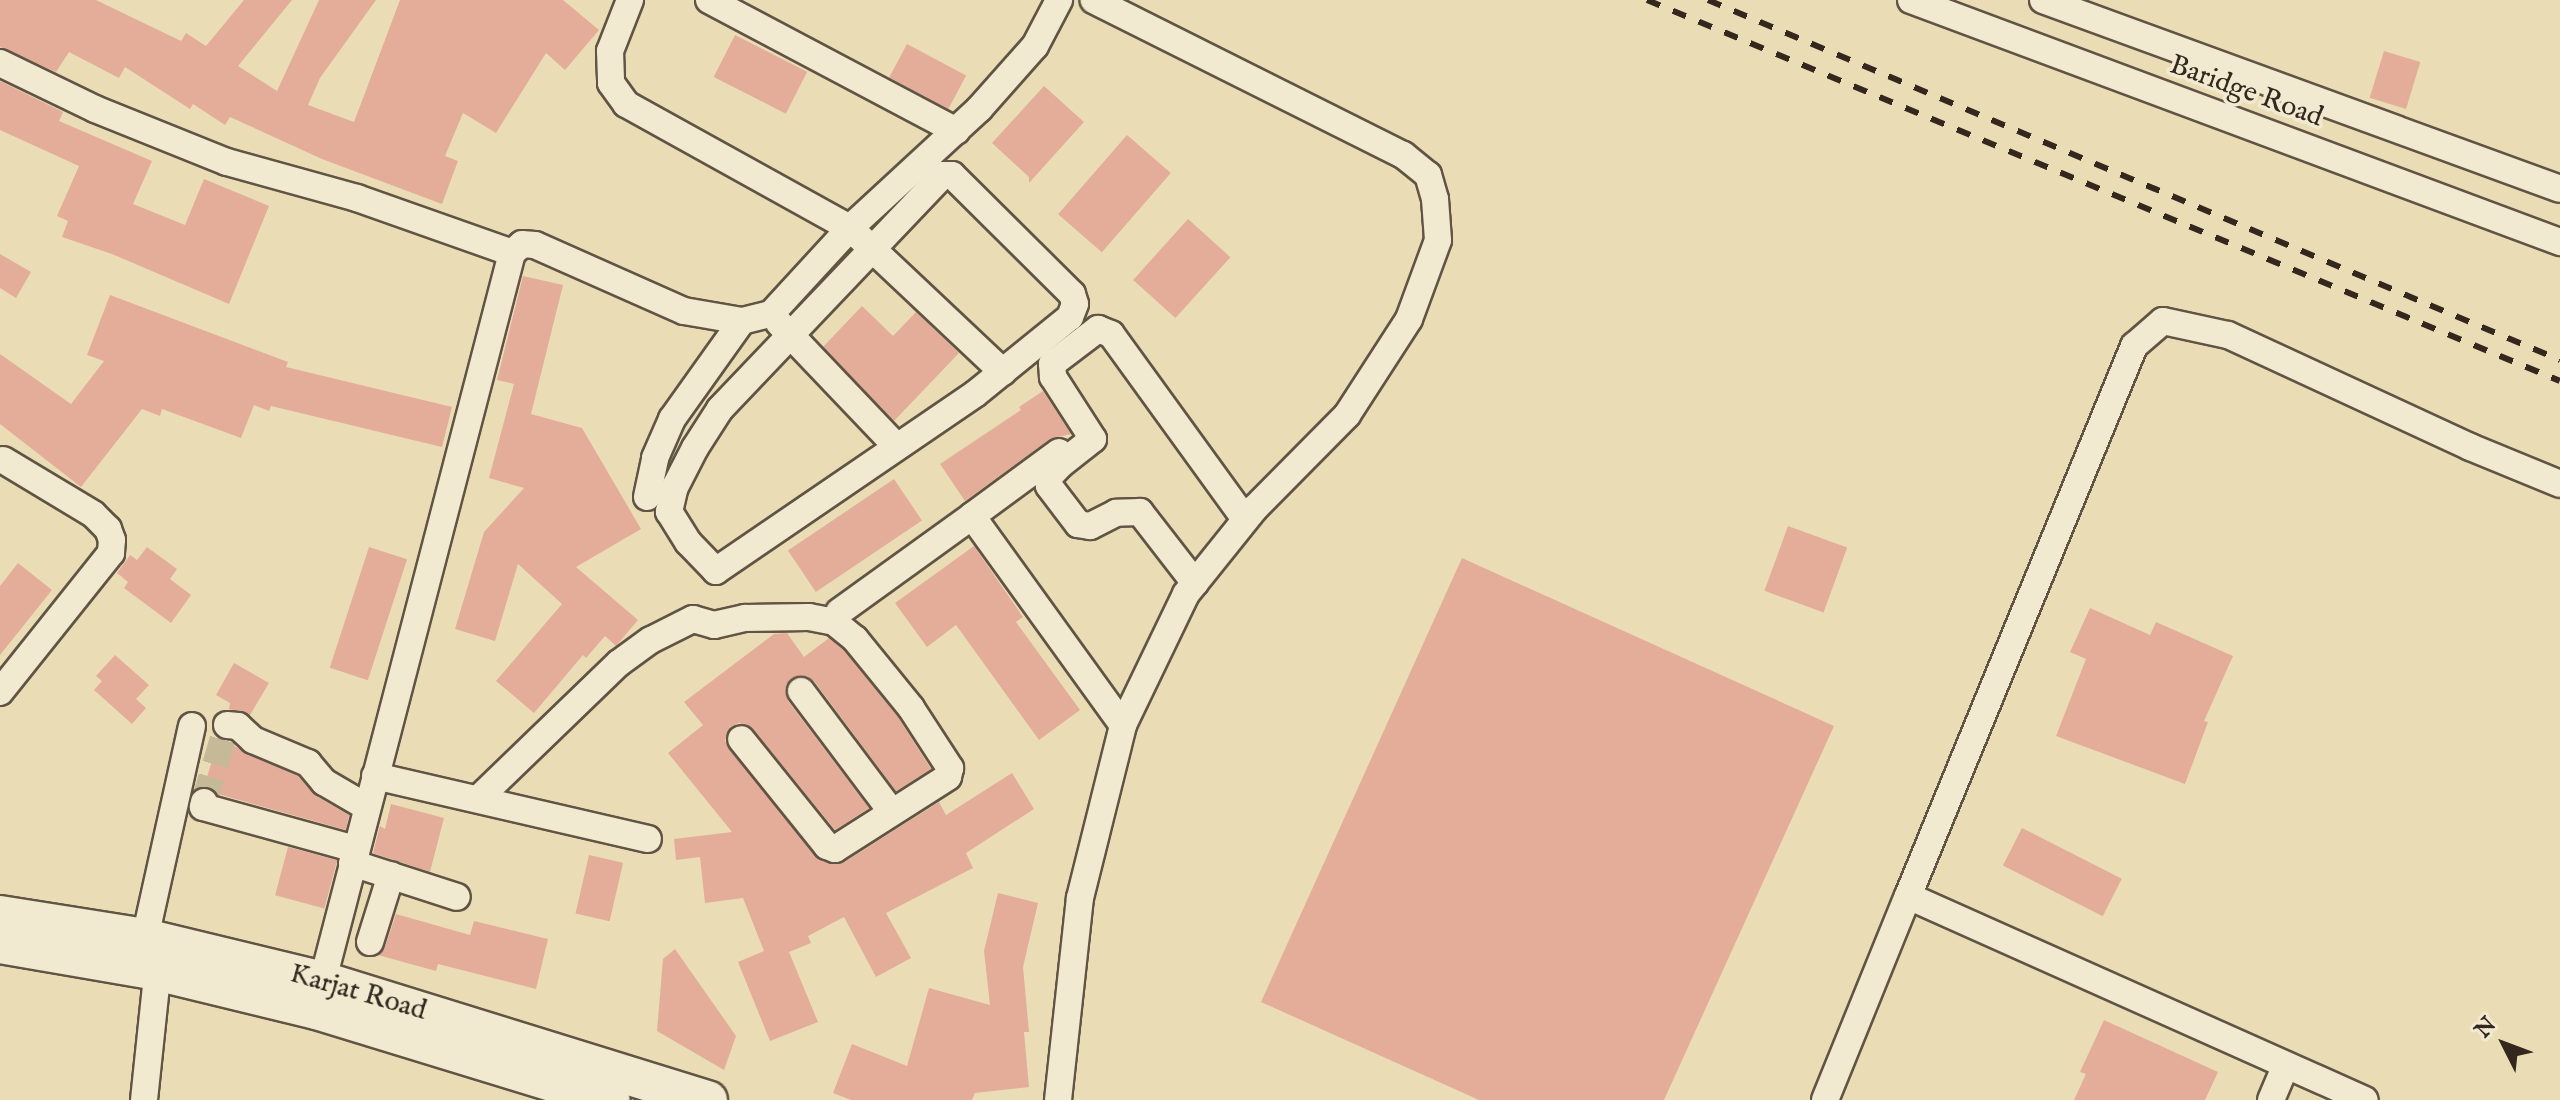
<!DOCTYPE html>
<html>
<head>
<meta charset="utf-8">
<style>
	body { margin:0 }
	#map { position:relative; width:2560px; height:1100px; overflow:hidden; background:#eaddb6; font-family:"IM FELL English",serif }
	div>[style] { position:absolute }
	.building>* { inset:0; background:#e4ad99; transform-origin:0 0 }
	.minor-tunnel>* { height:26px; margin-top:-13px; transform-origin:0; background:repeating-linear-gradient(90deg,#c5b998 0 26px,transparent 0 39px) }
	.roads { filter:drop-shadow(2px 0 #615444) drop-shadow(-2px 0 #615444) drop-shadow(0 2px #615444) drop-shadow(0 -2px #615444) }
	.minor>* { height:26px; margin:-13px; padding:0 13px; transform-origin:13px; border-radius:13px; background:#f1e9d0 }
	.secondary>* { height:38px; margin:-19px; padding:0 19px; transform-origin:19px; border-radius:19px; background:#f1e9d0 }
	.rail>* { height:6px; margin-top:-3px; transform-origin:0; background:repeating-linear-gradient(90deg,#33271e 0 14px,transparent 0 28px) }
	span { translate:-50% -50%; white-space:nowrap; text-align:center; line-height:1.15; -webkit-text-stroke:7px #f1e9d0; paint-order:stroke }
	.street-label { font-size:28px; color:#33271e }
	.north { position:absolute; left:2464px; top:1004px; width:80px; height:80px; -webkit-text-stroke:6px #f1e9d0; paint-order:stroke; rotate:312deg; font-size:22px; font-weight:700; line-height:32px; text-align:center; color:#33271e }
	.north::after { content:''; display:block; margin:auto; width:28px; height:36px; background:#33271e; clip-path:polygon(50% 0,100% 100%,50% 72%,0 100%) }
</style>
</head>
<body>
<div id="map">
	<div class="building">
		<i style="clip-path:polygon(0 0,96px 0,181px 41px,186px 33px,206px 46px,244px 0,292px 0,238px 66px,277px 91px,319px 0,376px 0,320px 78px,308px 105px,354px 122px,400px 0,563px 0,599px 30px,565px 70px,546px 53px,496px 133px,463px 113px,445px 156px,458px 161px,442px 204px,322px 159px,230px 117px,225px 125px,193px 104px,190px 109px,125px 67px,119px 78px,69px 52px,56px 72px,0 47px)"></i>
		<i style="left:735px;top:35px;width:81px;height:47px;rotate:27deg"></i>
		<i style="left:907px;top:44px;width:67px;height:38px;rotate:28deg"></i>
		<i style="left:2384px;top:51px;width:38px;height:49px;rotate:17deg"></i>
		<i style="clip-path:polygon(0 81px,63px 112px,59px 121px,152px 161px,133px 204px,185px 225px,204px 179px,269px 206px,229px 304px,112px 254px,62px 237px,68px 221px,57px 216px,79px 166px,0 130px)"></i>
		<i style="clip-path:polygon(1044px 86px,1084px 122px,1029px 183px,1029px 177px,992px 143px)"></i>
		<i style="left:1127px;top:135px;width:58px;height:105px;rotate:41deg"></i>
		<i style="left:1188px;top:219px;width:57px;height:82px;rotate:42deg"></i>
		<i style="clip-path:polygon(0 254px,31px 272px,16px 298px,0 288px)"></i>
		<i style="clip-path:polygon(523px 276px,563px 285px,531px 414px,582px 428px,641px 529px,576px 567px,638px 620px,616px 646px,605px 636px,586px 658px,583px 655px,534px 713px,496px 681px,562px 604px,518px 564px,495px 641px,455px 629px,484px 532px,524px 488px,489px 478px,514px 384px,497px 380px)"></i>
		<i style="clip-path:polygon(110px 295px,288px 362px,286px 367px,452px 407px,442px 447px,271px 406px,269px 411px,254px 405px,241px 438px,162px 409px,160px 416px,142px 409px,81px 487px,0 424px,0 354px,71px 404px,104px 361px,87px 355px)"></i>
		<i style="clip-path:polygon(862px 306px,893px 336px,916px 312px,959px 353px,894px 421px,823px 347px)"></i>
		<i style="clip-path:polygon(1043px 391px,1071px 434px,1050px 439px,965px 501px,940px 464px,1021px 410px,1019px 407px)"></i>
		<i style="left:894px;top:479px;width:50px;height:128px;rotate:56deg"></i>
		<i style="left:1788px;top:526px;width:63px;height:69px;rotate:20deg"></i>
		<i style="clip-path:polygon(974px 546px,1023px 617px,1016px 622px,1080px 710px,1039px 740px,956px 625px,927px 647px,895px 603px)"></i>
		<i style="clip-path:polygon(147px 547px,177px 569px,170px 579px,191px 595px,171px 623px,124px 588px,128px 582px,117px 573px,130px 555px,137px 560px)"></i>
		<i style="left:369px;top:547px;width:40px;height:127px;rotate:18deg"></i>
		<i style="clip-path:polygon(1462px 558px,1834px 726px,1664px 1100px,1479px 1100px,1261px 1002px)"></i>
		<i style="clip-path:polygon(18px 563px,52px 590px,0 655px,0 586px)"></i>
		<i style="clip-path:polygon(2090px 608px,2150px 635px,2156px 622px,2233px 656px,2204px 721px,2208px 722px,2185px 784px,2056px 736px,2086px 659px,2070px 652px)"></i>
		<i style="clip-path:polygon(787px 633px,804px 657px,829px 638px,844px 650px,898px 717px,931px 769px,896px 791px,814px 681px,807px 676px,792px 678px,786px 685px,788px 701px,869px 808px,835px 830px,753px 729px,739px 723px,730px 727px,725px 741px,729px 749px,821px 861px,843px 863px,939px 802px,946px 815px,1012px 773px,1034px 809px,966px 853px,973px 868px,886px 913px,911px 958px,876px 977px,844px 917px,808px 936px,811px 943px,789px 952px,818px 1022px,770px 1041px,738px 962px,764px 951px,743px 898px,705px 903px,700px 857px,676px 860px,674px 839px,732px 832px,668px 753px,703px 725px,684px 702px,774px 634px)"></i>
		<i style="clip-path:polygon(115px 655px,149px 685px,136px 699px,146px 708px,132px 724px,94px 690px,102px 681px,96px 676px)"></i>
		<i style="clip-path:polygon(234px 663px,269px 683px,250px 715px,229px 709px,230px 703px,216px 695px)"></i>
		<i style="clip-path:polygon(219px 739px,298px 776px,316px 796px,349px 815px,346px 830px,218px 794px,204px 786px)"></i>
		<i style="clip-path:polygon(391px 804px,444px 818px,430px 872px,373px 853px,380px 826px,385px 829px)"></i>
		<i style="left:2022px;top:828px;width:112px;height:42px;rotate:27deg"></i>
		<i style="left:288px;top:847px;width:51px;height:50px;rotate:15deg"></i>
		<i style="left:589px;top:855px;width:35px;height:60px;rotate:13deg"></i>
		<i style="clip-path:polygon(998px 893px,1038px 903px,1023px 967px,1029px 1032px,1024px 1032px,1029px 1087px,975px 1093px,972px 1100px,851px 1100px,833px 1093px,852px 1044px,907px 1066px,929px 988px,990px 1005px,984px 951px)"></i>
		<i style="clip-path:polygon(396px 914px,470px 935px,474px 921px,548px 939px,536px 989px,438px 964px,436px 971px,378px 955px,385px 947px)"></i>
		<i style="clip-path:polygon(675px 949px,736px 1036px,724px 1070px,657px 1031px,663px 959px)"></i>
		<i style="clip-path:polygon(2104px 1020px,2218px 1072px,2205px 1100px,2074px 1100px,2086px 1074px,2080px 1072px)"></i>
	</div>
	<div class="minor-tunnel">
		<i style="left:204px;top:802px;width:80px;rotate:-73.4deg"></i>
	</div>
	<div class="roads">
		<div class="minor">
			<i style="left:630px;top:0;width:55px;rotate:111.4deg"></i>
			<i style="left:610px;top:51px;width:32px;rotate:88deg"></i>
			<i style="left:611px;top:83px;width:26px;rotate:54deg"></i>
			<i style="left:626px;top:104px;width:256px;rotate:29deg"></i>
			<i style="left:850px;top:228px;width:210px;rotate:43.3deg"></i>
			<i style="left:709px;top:0;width:280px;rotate:27.9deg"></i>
			<i style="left:1911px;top:0;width:693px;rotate:20.45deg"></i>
			<i style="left:2043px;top:0;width:550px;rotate:20.08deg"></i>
			<i style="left:0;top:63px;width:106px;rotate:25.8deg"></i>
			<i style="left:95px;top:109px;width:142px;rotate:21.9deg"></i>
			<i style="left:227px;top:162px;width:135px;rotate:15.5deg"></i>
			<i style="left:357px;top:198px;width:164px;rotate:19.5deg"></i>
			<i style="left:943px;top:175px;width:9px"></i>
			<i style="left:952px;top:175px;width:169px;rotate:44.8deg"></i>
			<i style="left:1072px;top:294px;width:10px;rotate:73deg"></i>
			<i style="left:1075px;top:304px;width:14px;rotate:111deg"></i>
			<i style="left:1070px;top:317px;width:122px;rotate:141deg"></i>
			<i style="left:975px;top:394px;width:314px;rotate:145.7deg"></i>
			<i style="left:716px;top:571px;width:40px;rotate:-134deg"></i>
			<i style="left:688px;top:542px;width:36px;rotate:-122deg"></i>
			<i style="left:669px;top:512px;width:26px;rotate:-77deg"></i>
			<i style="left:675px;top:487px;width:44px;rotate:-62.9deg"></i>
			<i style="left:695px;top:448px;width:46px;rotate:-57.3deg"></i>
			<i style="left:720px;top:409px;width:323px;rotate:-46.4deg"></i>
			<i style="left:779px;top:323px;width:170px;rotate:46.4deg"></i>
			<i style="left:1059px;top:452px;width:108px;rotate:143.7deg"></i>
			<i style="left:972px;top:516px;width:258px;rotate:54.2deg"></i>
			<i style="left:647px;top:497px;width:40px;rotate:-78deg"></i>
			<i style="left:655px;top:458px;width:43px;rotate:-66.4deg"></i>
			<i style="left:672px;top:419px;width:120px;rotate:-54.5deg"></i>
			<i style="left:1195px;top:583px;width:90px;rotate:-127.8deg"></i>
			<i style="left:1140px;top:512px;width:24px;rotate:178deg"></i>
			<i style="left:1116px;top:513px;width:29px;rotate:153deg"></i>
			<i style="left:1090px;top:526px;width:12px;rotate:-171deg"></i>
			<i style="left:1078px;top:524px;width:48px;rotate:-127.3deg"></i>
			<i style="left:1049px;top:486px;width:8px;rotate:-97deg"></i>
			<i style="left:1048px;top:478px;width:18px;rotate:-47deg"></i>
			<i style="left:1060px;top:465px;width:42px;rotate:-38.2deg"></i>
			<i style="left:1093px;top:439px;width:74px;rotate:-122.8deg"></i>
			<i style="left:1053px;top:377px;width:13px;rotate:-94deg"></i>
			<i style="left:1052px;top:364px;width:58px;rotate:-37.3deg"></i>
			<i style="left:1098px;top:329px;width:14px;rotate:21deg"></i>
			<i style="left:1111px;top:334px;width:228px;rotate:54.1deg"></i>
			<i style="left:839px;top:612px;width:164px;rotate:-35.8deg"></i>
			<i style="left:801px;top:691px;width:151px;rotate:53.1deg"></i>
			<i style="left:0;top:692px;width:178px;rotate:-51.4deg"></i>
			<i style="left:111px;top:553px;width:13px;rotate:-86deg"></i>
			<i style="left:112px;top:540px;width:12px;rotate:-110deg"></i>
			<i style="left:108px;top:529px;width:21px;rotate:-135deg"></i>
			<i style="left:93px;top:514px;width:105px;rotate:-149deg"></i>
			<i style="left:227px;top:725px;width:11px;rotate:5deg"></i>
			<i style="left:238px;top:726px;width:21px;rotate:43deg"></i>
			<i style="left:253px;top:740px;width:60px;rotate:22.7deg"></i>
			<i style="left:308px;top:763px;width:25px;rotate:50deg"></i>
			<i style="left:324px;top:782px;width:50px;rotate:30.2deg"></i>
			<i style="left:375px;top:776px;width:280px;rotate:13deg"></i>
			<i style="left:479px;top:798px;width:194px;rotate:-44deg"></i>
			<i style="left:619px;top:663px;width:39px;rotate:-36deg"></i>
			<i style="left:651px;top:640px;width:47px;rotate:-26.6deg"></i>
			<i style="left:693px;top:619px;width:22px;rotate:16deg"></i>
			<i style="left:714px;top:625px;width:32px;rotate:-13deg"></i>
			<i style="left:745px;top:618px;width:64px;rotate:-0.9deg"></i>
			<i style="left:809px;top:617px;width:25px;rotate:11deg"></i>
			<i style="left:834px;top:622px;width:27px;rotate:39deg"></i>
			<i style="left:855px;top:639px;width:89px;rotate:50.9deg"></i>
			<i style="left:911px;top:708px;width:72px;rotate:57deg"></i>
			<i style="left:950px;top:768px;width:9px;rotate:103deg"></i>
			<i style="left:948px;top:777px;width:134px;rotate:147.5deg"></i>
			<i style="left:835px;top:849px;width:9px;rotate:-159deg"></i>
			<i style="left:827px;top:846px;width:137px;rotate:-128.8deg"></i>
			<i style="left:204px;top:802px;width:5px;rotate:101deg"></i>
			<i style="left:203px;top:807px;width:159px;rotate:15.4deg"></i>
			<i style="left:352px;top:863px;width:110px;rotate:17.9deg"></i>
			<i style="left:1908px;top:896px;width:595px;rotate:-67.66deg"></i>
			<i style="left:2134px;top:346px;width:38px;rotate:-41deg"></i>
			<i style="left:2163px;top:321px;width:66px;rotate:12.2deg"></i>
			<i style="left:2228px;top:335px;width:267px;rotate:24.8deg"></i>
			<i style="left:2470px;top:447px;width:97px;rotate:22.3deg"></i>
			<i style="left:145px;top:938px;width:217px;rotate:-77.5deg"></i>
			<i style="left:370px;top:942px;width:70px;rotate:-72.6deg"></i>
			<i style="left:319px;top:995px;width:767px;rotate:-75.42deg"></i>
			<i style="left:512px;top:253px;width:13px;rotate:-42deg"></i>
			<i style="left:522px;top:244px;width:13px;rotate:4deg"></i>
			<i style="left:535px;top:245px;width:163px;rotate:23.9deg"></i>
			<i style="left:684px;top:311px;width:59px;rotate:9.8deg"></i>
			<i style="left:742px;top:321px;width:30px;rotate:-14deg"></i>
			<i style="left:771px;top:314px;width:117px;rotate:-47.4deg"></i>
			<i style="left:850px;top:228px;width:176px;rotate:-42.7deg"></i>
			<i style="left:979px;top:109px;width:84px;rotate:-48.4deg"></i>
			<i style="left:1035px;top:46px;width:52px;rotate:-62.4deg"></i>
			<i style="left:144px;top:1100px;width:143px;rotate:-84deg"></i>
			<i style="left:1058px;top:1100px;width:203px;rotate:-83.8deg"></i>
			<i style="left:1080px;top:898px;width:178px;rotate:-76deg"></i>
			<i style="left:1123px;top:725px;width:145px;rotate:-64.3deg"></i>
			<i style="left:1186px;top:594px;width:110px;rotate:-51.3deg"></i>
			<i style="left:1255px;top:508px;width:131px;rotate:-45.3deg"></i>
			<i style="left:1347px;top:415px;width:114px;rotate:-57.1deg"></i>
			<i style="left:1409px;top:319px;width:84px;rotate:-69.8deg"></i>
			<i style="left:1438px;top:240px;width:41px;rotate:-94.2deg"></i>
			<i style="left:1435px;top:199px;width:25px;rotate:-106deg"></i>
			<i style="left:1428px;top:175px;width:32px;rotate:-141deg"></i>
			<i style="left:1403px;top:155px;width:346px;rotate:-153.4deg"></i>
			<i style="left:1825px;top:1100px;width:220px;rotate:-67.9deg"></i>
			<i style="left:1908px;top:896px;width:500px;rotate:24.06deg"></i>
			<i style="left:2271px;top:1100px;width:36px;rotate:-67deg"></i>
		</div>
		<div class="secondary">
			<i style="left:0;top:915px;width:147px;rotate:9deg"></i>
			<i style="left:145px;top:938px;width:183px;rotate:13.6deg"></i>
			<i style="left:323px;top:981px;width:403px;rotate:17.2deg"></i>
			<i style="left:0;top:944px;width:158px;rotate:9.8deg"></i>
			<i style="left:156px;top:971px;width:165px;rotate:13.7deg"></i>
			<i style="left:316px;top:1010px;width:308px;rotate:17deg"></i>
		</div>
	</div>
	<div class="rail">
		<i style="left:1647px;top:0;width:989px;rotate:22.65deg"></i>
		<i style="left:1708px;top:0;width:925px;rotate:22.91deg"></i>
	</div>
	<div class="street-label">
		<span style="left:2246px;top:92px;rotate:20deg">Baridge Road</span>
		<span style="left:358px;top:993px;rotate:16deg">Karjat Road</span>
	</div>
	<div class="north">N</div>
</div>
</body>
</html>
